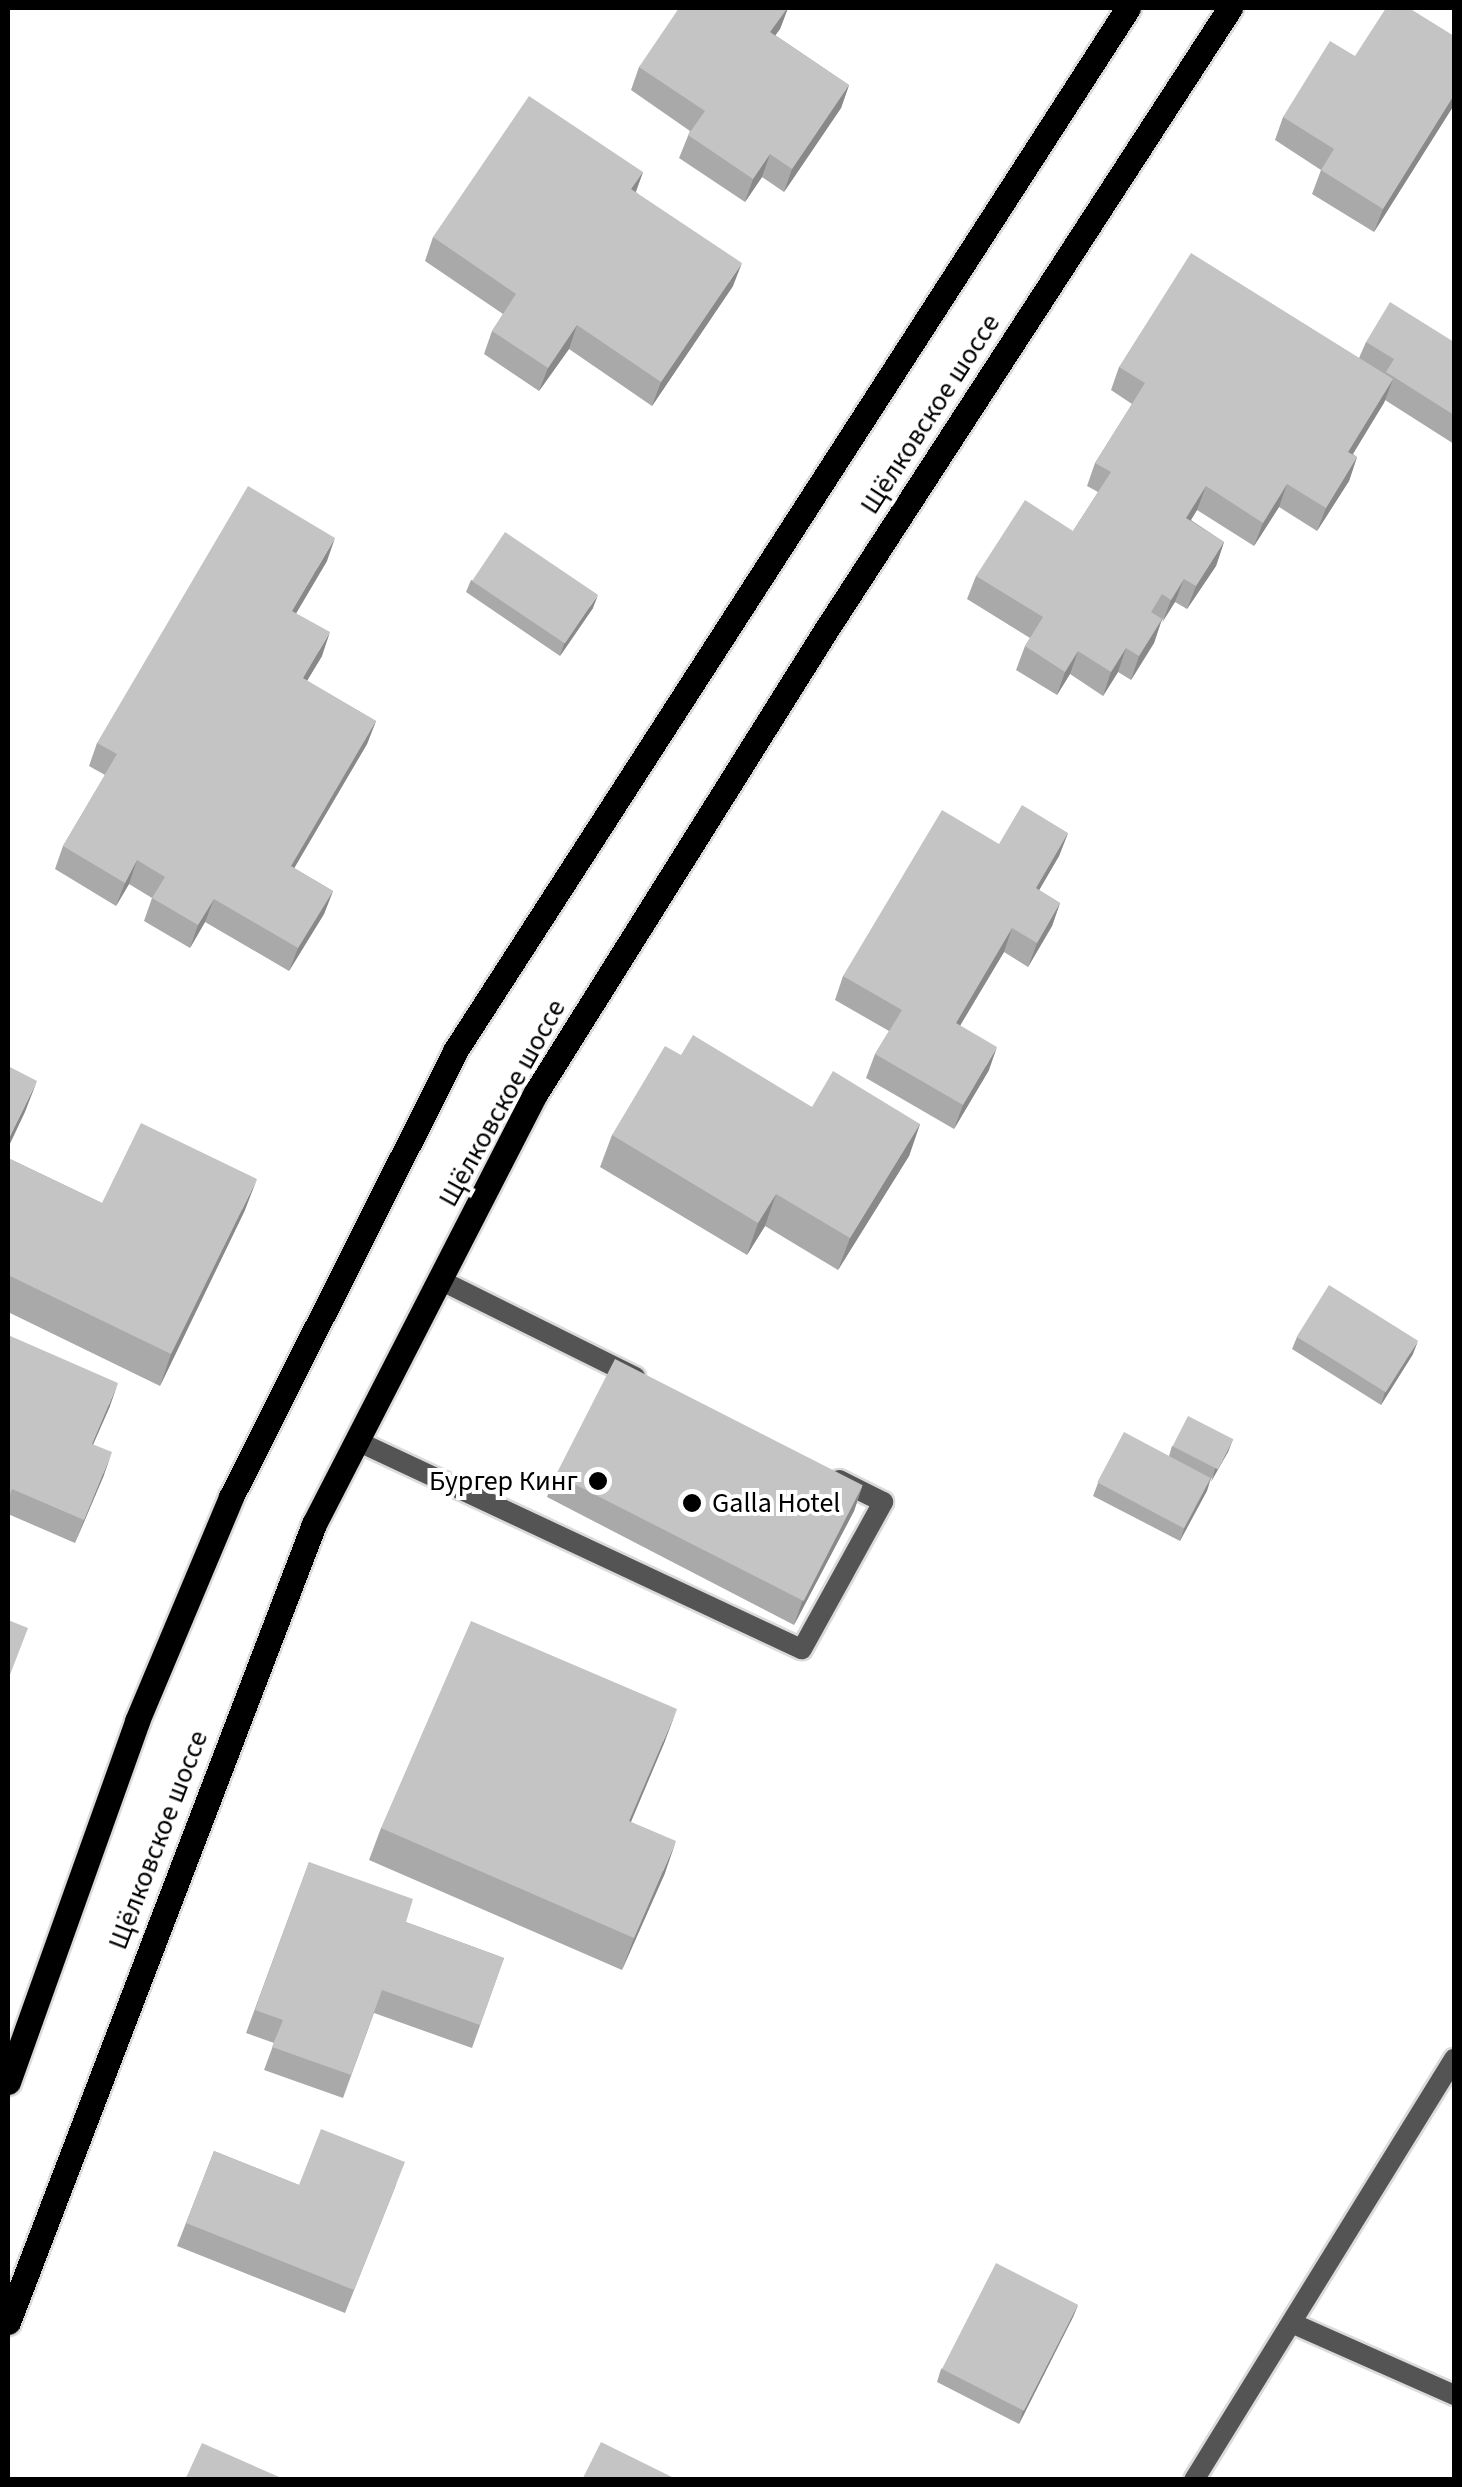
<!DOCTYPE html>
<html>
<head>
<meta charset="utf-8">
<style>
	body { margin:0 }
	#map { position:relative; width:1462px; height:2487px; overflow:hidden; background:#fff; font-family:"Source Sans 3",sans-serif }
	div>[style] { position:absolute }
	.roads { filter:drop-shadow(2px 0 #dbdbdb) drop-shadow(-2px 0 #dbdbdb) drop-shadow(0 2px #dbdbdb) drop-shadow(0 -2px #dbdbdb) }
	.service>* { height:20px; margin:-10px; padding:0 10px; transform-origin:10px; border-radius:10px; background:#545454 }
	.primary>* { height:25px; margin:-12.5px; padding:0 12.5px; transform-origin:12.5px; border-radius:12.5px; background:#000 }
	.wall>* { inset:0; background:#a9a9a9 }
	.shaded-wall>* { inset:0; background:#898989 }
	.building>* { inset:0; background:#c4c4c4; transform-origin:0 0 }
	.dots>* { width:28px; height:28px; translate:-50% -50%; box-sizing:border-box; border:5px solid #fff; border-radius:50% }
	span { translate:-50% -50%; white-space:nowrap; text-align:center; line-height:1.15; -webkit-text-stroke:8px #fff; paint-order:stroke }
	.street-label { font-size:28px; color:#000 }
	.poi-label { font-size:28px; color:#000 }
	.right { translate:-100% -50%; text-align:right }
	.left { translate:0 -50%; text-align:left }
	.frame { position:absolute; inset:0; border:10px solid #000; pointer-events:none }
</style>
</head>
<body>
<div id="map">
	<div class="roads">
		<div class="service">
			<i style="left:440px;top:1280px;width:218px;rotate:26.4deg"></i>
			<i style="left:357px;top:1441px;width:491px;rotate:25.1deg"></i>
			<i style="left:802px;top:1649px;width:168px;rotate:-61.1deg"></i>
			<i style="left:883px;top:1502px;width:49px;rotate:-153.4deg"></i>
			<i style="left:1294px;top:2324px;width:175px;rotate:23.9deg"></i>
			<i style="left:1194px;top:2480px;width:495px;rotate:-58.3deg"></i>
		</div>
		<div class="primary">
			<i style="left:8px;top:2082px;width:383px;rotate:-70.3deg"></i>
			<i style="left:137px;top:1721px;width:243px;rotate:-67.2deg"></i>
			<i style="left:231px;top:1497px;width:499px;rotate:-63.3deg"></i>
			<i style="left:455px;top:1051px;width:1241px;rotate:-57.17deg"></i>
			<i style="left:8px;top:2322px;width:855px;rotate:-69.02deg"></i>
			<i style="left:314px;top:1524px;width:487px;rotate:-62.8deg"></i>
			<i style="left:537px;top:1091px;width:544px;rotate:-57.92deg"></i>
			<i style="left:826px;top:630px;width:742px;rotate:-57deg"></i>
		</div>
	</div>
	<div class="wall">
		<i style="clip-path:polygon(788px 8px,780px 29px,775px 35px,849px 85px,841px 108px,784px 192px,762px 177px,745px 202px,679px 158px,690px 131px,631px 90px,639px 67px)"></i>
		<i style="clip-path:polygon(1454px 37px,1454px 105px,1374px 232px,1312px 194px,1321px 170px,1275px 140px,1283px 117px,1355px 56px)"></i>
		<i style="clip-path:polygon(643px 172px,636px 192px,733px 286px,652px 406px,569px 349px,539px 391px,484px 354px,492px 331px,503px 314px,425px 261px,433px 237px)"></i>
		<i style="clip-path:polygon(1366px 342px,1454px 342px,1454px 444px,1385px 400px,1353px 454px,1357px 457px,1349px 481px,1317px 531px,1279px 507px,1254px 546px,1197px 510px,1191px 520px,1224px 542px,1216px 566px,1187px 609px,1175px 602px,1161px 622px,1154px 643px,1131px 680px,1118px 672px,1103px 696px,1070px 674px,1057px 695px,1016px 670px,1025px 646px,1030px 638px,967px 599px,976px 576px,1073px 531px,1098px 492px,1087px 486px,1095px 463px,1132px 404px,1111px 390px,1119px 367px,1359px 358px)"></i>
		<i style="clip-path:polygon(327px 561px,296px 613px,322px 656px,307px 681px,376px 721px,367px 744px,294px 868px,333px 891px,324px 914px,289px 971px,205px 922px,190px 948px,144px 921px,152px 898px,129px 884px,116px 906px,55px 869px,63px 846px,105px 775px,89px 766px,97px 743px)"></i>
		<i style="clip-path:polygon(471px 580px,593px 608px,560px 656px,466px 592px)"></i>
		<i style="clip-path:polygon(1068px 833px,1059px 856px,1039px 890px,1060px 903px,1052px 926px,1028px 967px,1004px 952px,960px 1025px,989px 1070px,954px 1129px,866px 1078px,875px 1054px,889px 1031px,835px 1000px,843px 976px,999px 844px)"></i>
		<i style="clip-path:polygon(681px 1055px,812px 1107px,920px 1124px,909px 1156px,838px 1270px,765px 1226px,747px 1255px,600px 1167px,612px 1135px)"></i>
		<i style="clip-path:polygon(8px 1158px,102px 1203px,245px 1210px,160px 1386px,8px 1312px)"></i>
		<i style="clip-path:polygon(8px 1335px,110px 1406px,93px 1445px,104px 1475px,75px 1543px,8px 1514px)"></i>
		<i style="clip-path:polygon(1297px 1337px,1413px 1354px,1381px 1405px,1292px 1349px)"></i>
		<i style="clip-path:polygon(1233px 1439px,1228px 1452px,1210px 1481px,1180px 1541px,1093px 1496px,1098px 1483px,1169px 1456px,1172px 1446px)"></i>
		<i style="clip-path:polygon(555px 1474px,862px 1487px,854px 1511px,794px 1625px,547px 1497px)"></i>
		<i style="clip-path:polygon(665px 1741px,631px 1822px,665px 1873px,622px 1970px,369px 1860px,381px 1828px)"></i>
		<i style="clip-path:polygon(309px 1862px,406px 1922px,504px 1958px,472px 2048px,374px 2013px,343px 2098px,264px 2070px,274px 2043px,246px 2033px)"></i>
		<i style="clip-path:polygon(214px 2151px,299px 2185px,396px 2185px,345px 2313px,177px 2246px)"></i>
		<i style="clip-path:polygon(1078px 2305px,1073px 2317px,1019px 2424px,937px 2382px,941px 2369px)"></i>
	</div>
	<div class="shaded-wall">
		<i style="clip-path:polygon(788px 8px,780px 29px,761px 55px,770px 32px)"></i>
		<i style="clip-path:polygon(849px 85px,841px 108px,784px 192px,792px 169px)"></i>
		<i style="clip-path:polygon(1454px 95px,1454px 105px,1374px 232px,1383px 209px)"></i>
		<i style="clip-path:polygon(770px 154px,762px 177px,745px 202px,753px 179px)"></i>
		<i style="clip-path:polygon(643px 172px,634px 196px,631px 189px)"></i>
		<i style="clip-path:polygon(742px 263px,733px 286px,652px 406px,661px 382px)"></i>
		<i style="clip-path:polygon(577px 325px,569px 349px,539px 391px,548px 368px)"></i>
		<i style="clip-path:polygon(1393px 379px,1384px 403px,1340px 475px,1348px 452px)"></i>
		<i style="clip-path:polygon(1357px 457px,1349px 481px,1317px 531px,1326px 508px)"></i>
		<i style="clip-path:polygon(1287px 484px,1279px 507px,1254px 546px,1263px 523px)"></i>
		<i style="clip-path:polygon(1206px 486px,1197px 510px,1178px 541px,1186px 518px)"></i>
		<i style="clip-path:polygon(335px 538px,327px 561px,284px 634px,292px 611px)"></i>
		<i style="clip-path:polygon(1224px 542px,1216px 566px,1187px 609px,1196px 586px)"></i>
		<i style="clip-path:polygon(1184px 579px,1175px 602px,1162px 623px,1171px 600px)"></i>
		<i style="clip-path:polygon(598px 595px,593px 608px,560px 656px,564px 644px)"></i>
		<i style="clip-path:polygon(1162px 619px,1154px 643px,1131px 680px,1139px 656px)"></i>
		<i style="clip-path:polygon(330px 632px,322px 656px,294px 702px,303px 678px)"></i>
		<i style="clip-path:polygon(1126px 648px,1118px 672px,1103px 696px,1111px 672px)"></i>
		<i style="clip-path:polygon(1078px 651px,1070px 674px,1057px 695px,1065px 672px)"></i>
		<i style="clip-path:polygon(376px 721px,367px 744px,282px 889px,291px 866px)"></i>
		<i style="clip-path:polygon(1068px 833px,1059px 856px,1027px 911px,1036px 888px)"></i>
		<i style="clip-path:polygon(137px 860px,129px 884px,116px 906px,125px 883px)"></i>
		<i style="clip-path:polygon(333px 891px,324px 914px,289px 971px,298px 948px)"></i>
		<i style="clip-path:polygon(214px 899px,205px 922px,190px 948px,198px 925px)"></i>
		<i style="clip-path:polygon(1060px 903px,1052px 926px,1028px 967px,1037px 943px)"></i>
		<i style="clip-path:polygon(1012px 928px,1004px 952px,948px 1046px,956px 1023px)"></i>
		<i style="clip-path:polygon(997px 1047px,989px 1070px,954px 1129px,963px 1105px)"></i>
		<i style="clip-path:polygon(37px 1081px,25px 1112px,8px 1148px,8px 1140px)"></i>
		<i style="clip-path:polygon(920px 1124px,909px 1156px,838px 1270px,850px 1238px)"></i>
		<i style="clip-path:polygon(257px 1179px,245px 1210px,160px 1386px,171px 1354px)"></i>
		<i style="clip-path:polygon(776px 1194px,765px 1226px,747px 1255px,758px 1223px)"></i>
		<i style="clip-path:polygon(1418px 1341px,1413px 1354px,1381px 1405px,1385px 1392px)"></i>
		<i style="clip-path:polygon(118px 1383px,110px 1406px,83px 1467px,92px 1444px)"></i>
		<i style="clip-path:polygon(1233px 1439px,1228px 1452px,1211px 1482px,1215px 1469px)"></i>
		<i style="clip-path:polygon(112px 1452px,104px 1475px,75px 1543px,84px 1520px)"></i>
		<i style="clip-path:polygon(1211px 1478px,1207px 1491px,1180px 1541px,1184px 1529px)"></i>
		<i style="clip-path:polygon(862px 1487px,854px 1511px,794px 1625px,802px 1602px)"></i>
		<i style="clip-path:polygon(677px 1709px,665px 1741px,618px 1852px,629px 1821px)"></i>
		<i style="clip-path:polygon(676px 1841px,665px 1873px,622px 1970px,634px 1938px)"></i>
		<i style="clip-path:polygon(1078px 2305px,1073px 2317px,1019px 2424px,1023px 2411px)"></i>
	</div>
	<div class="building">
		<i style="clip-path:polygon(679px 8px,787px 8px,770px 32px,849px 85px,792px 169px,770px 154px,753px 179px,688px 135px,705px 111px,639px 67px)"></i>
		<i style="clip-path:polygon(1386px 8px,1409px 8px,1454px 36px,1454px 95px,1383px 209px,1321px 170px,1334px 149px,1283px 117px,1330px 41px,1355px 56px)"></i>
		<i style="clip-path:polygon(529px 96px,643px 172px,631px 189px,742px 263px,661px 382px,577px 325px,548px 368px,492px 331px,516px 294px,433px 237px)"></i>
		<i style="clip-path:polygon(1191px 253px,1393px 379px,1348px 452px,1357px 457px,1326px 508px,1287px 484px,1263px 523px,1206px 486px,1186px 518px,1224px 542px,1196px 586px,1184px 579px,1171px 600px,1162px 594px,1151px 612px,1162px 619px,1139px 656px,1126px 648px,1111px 672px,1078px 651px,1065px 672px,1025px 646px,1043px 617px,976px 576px,1025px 500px,1073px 531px,1111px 472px,1095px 463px,1145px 383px,1119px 367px)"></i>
		<i style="clip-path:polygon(1390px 302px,1454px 342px,1454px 415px,1386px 372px,1394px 359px,1366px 342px)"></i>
		<i style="clip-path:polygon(248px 486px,335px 538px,292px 611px,330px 632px,303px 678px,376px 721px,291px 866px,333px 891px,298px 948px,214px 899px,198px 925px,152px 898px,165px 877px,137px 860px,125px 883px,63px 846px,117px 754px,97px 743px)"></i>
		<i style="left:505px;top:532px;width:112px;height:59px;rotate:34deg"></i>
		<i style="clip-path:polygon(1022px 805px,1068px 833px,1036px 888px,1060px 903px,1037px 943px,1012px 928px,956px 1023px,997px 1047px,963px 1105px,875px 1054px,902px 1010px,843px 976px,942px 810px,999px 844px)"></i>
		<i style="clip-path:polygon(693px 1035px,812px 1107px,833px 1071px,920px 1124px,850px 1238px,776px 1194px,758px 1223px,612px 1135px,665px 1046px,681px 1055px)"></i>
		<i style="clip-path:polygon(8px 1066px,37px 1081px,8px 1140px)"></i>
		<i style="clip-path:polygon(141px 1123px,257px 1179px,171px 1354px,8px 1275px,8px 1158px,102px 1203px)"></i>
		<i style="left:1329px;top:1285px;width:105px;height:61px;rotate:32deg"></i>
		<i style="clip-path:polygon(8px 1335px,118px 1383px,92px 1444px,112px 1452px,84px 1520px,12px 1489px,8px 1500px)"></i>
		<i style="left:615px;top:1359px;width:278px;height:130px;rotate:27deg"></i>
		<i style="left:1188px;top:1416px;width:51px;height:34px;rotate:27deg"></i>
		<i style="left:1124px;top:1432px;width:98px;height:57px;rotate:28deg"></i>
		<i style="clip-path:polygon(8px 1620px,28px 1628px,8px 1680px)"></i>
		<i style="clip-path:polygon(471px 1621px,677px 1709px,629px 1821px,676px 1841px,634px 1938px,381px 1828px)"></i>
		<i style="clip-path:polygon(309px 1862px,413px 1899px,406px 1922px,504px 1958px,480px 2025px,382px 1990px,351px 2075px,272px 2047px,283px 2020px,255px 2010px)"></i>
		<i style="clip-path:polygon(321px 2129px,405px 2162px,354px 2290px,186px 2223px,214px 2151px,299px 2185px)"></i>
		<i style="left:996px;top:2263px;width:92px;height:119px;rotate:27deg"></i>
		<i style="clip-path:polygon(601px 2442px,678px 2480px,582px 2480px)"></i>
		<i style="clip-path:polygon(202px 2443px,286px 2480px,185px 2480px)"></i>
	</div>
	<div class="dots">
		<i style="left:598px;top:1481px;background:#000"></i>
		<i style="left:692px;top:1503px;background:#000"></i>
	</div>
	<div class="street-label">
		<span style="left:930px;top:414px;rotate:-57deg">Щёлковское шоссе</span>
		<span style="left:502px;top:1103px;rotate:-61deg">Щёлковское шоссе</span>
		<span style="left:158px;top:1840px;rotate:-69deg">Щёлковское шоссе</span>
	</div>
	<div class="poi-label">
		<span class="right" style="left:578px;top:1481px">Бургер Кинг</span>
		<span class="left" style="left:712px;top:1503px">Galla Hotel</span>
	</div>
	<div class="frame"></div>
</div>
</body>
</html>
